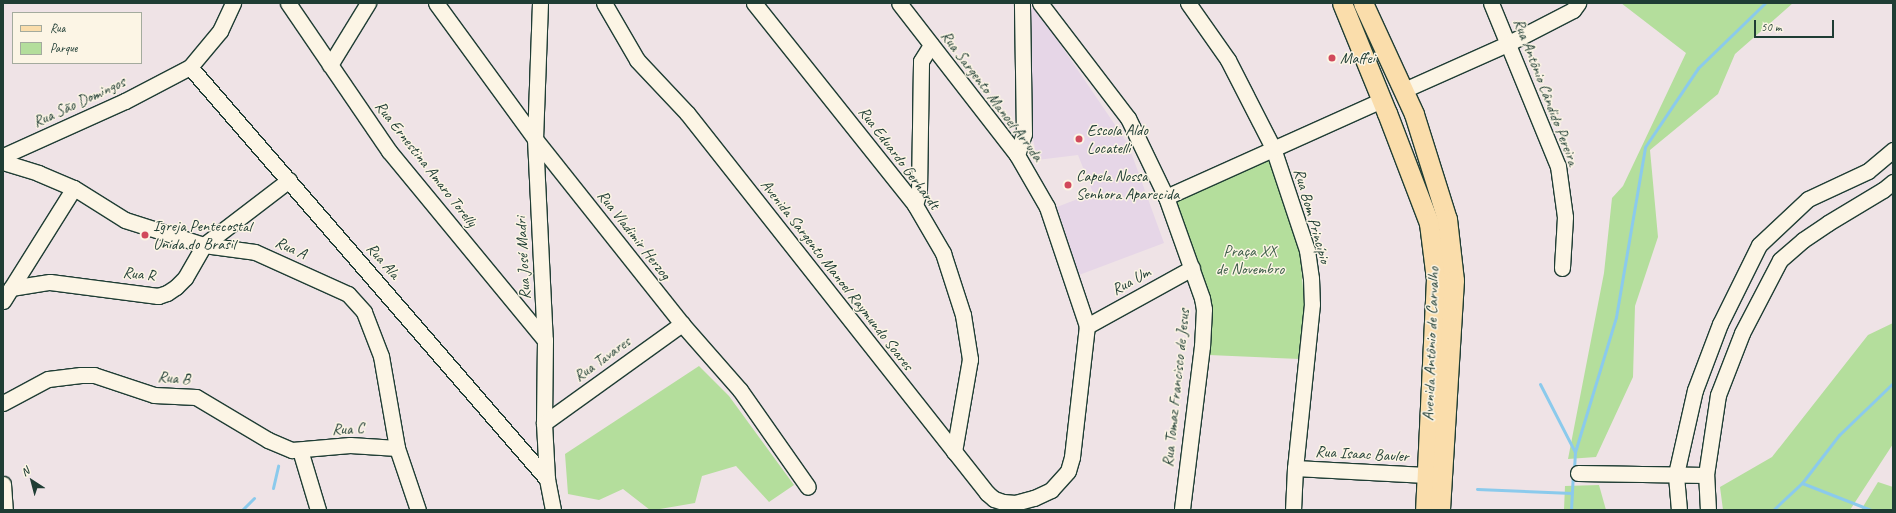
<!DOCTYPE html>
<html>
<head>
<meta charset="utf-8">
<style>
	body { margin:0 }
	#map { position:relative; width:1896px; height:513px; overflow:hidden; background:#efe3e6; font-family:Caveat,sans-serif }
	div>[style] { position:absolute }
	.built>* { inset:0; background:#e6d6e7 }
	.green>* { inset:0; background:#b4de9c }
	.stream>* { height:3px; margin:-1.5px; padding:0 1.5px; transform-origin:1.5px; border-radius:1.5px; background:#8bcaec }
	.roads { filter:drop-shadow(1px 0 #1f3d34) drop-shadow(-1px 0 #1f3d34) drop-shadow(0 1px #1f3d34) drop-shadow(0 -1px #1f3d34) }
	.minor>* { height:15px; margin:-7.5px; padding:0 7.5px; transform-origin:7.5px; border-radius:7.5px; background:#fcf5e5 }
	.major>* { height:19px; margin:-9.5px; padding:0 9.5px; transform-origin:9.5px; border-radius:9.5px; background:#faddab }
	.dots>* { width:11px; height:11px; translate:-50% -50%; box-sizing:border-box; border:2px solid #fcf5e5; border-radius:50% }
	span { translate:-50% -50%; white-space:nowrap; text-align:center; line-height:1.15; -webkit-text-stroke:3px #fcf5e5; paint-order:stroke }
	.poi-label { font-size:16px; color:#1f3d34 }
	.left { translate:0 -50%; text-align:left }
	.street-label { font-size:16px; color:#1f3d34 }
	.park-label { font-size:16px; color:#3d5d49 }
	.frame { position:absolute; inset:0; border:4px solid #1f3d34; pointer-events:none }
	.legend { position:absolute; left:12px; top:12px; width:130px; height:52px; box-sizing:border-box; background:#fcf5e5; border:1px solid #a4ab9e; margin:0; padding:5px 7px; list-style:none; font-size:12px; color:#1f3d34 }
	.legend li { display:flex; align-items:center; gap:8px; height:20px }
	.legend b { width:20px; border:1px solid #a4ab9e }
	.north { position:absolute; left:12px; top:461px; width:40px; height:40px; -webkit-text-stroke:3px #fcf5e5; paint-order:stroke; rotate:324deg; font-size:11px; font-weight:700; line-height:16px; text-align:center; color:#1f3d34 }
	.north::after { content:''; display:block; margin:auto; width:14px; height:18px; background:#1f3d34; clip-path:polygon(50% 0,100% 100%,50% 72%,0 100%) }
	.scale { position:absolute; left:1754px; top:20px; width:80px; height:18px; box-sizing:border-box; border:2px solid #1f3d34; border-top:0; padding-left:5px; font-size:12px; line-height:14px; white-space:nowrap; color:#1f3d34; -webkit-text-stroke:3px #fcf5e5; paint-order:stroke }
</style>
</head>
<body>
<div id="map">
	<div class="built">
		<i style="clip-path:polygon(1035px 7px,1128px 144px,1164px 243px,1079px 275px,1057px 207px,1093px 193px,1078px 155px,1037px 160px,1032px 133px,1028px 11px)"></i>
	</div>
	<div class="green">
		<i style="clip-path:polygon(1621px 3px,1793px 3px,1735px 54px,1718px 94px,1650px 150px,1658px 237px,1635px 306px,1633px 377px,1596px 457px,1568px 459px,1604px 273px,1612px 198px,1623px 186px,1686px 53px)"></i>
		<i style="clip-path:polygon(1269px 159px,1300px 251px,1305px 315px,1300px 359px,1209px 355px,1211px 307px,1199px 263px,1175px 201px)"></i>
		<i style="clip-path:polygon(1893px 323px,1893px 444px,1850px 510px,1723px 510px,1720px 487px,1772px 457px,1868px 335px)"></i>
		<i style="clip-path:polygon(699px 366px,729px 396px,794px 485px,769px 502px,736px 466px,702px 476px,695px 503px,654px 510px,650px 510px,623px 489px,599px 500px,568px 494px,565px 454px)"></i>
		<i style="clip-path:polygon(1878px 482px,1893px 487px,1893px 510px,1861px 510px)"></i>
		<i style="clip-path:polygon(1599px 485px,1606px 510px,1564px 510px,1565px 486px)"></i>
	</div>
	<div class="stream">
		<i style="left:1540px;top:384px;width:76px;rotate:62.8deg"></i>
		<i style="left:1574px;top:470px;width:18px;rotate:-87deg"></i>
		<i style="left:1575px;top:452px;width:141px;rotate:-73.1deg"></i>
		<i style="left:1616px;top:317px;width:172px;rotate:-80.3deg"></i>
		<i style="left:1645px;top:147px;width:95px;rotate:-56.1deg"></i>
		<i style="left:1698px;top:68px;width:93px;rotate:-44.1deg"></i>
		<i style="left:1802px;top:483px;width:74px;rotate:21.4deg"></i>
		<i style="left:273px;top:488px;width:23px;rotate:-77deg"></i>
		<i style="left:1477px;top:489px;width:95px;rotate:2.4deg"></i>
		<i style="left:242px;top:510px;width:17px;rotate:-45deg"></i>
		<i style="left:1571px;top:510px;width:34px;rotate:-87deg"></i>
		<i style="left:1773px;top:510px;width:40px;rotate:-43deg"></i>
		<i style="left:1802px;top:483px;width:61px;rotate:-52.4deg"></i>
		<i style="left:1839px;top:435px;width:75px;rotate:-43.9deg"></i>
	</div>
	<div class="roads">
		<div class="minor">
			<i style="left:288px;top:3px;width:179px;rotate:55.7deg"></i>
			<i style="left:389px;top:151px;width:245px;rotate:50.5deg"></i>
			<i style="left:436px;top:3px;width:168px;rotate:53.9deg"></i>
			<i style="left:535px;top:139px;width:236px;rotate:51.5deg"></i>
			<i style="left:682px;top:324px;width:88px;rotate:48.7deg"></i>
			<i style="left:740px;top:390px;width:118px;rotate:55deg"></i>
			<i style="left:540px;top:3px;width:136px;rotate:92.1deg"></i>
			<i style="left:535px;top:139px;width:201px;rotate:87.2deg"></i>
			<i style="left:545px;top:340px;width:83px;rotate:90.7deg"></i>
			<i style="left:544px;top:423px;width:56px;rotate:86.9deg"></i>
			<i style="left:547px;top:479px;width:32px;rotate:79deg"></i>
			<i style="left:604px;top:3px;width:66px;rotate:59.9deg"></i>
			<i style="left:637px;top:60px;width:73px;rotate:46.7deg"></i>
			<i style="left:687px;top:113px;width:484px;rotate:51.7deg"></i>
			<i style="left:987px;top:493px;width:9px;rotate:41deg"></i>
			<i style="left:994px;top:499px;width:9px;rotate:18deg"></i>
			<i style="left:1003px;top:502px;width:12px;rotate:5deg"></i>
			<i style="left:1015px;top:503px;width:20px;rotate:-15deg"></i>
			<i style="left:1034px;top:498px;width:19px;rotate:-25deg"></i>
			<i style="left:1051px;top:490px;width:25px;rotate:-48deg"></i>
			<i style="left:1068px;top:471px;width:15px;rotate:-74deg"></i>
			<i style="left:1072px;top:457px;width:132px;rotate:-83.5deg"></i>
			<i style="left:1087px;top:326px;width:126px;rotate:-108.6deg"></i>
			<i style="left:1047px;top:207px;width:60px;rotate:-120deg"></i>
			<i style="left:1017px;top:155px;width:192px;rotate:-127.8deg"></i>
			<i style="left:754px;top:3px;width:258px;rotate:51.4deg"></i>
			<i style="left:915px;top:205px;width:56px;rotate:59.7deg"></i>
			<i style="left:943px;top:253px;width:65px;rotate:72.1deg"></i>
			<i style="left:963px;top:315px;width:45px;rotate:81deg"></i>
			<i style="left:970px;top:359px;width:94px;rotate:99.8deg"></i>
			<i style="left:1040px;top:3px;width:145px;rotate:52.6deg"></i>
			<i style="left:1128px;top:118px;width:88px;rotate:64.3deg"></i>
			<i style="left:1166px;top:197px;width:107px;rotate:70.4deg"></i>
			<i style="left:1202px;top:298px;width:11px;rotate:80deg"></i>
			<i style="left:1204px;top:309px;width:37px;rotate:93deg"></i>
			<i style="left:1202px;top:346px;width:165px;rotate:97deg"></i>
			<i style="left:1188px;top:3px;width:70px;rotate:54.9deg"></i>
			<i style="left:1228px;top:60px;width:99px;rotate:62.9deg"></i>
			<i style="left:1273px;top:148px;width:108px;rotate:71.6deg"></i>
			<i style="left:1307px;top:250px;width:28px;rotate:82deg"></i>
			<i style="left:1311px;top:278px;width:26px;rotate:88deg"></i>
			<i style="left:1312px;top:304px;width:165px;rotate:95.9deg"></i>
			<i style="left:1295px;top:468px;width:42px;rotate:92.7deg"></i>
			<i style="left:1491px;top:3px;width:176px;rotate:67.7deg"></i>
			<i style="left:1558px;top:166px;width:51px;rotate:82.2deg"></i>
			<i style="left:1565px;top:217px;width:51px;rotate:93.4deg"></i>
			<i style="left:330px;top:65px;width:73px;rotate:-58.5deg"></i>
			<i style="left:190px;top:67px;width:545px;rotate:49.09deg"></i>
			<i style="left:1404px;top:90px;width:115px;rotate:-24.1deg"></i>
			<i style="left:1509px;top:43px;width:72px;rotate:-27.3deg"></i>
			<i style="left:1573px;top:10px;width:9px;rotate:-54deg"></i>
			<i style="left:1017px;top:155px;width:22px;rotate:-72deg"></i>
			<i style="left:1024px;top:134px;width:131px;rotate:-90.9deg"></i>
			<i style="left:3px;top:156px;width:134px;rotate:-24.3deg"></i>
			<i style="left:125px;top:101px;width:73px;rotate:-27.6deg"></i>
			<i style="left:190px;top:67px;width:47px;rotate:-50.2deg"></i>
			<i style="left:220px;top:31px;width:31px;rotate:-65deg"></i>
			<i style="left:3px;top:162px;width:37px;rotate:17deg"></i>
			<i style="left:38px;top:173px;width:39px;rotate:23deg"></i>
			<i style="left:74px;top:188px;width:60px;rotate:32.1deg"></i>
			<i style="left:125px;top:220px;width:83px;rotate:17.6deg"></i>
			<i style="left:204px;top:245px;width:51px;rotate:7.8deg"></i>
			<i style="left:255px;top:252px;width:102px;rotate:24.3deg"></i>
			<i style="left:348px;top:294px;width:24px;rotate:48deg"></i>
			<i style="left:364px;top:312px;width:47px;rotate:68.9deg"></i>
			<i style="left:381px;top:356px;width:93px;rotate:80.1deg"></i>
			<i style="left:397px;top:448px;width:65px;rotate:71.3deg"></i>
			<i style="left:1166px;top:197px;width:237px;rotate:-24.2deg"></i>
			<i style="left:915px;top:205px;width:15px;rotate:-74deg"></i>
			<i style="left:919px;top:191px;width:130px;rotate:-89.1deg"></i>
			<i style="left:921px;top:61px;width:19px;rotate:-58deg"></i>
			<i style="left:11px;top:288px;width:39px;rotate:-9deg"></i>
			<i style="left:50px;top:282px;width:109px;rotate:7.4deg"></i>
			<i style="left:158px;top:296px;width:9px;rotate:-18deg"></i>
			<i style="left:167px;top:293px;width:11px;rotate:-34deg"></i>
			<i style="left:176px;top:287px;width:13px;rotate:-45deg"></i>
			<i style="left:185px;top:278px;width:38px;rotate:-60deg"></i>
			<i style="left:204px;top:245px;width:107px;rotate:-37.4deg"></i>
			<i style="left:3px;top:301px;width:133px;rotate:-57.9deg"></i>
			<i style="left:1087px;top:326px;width:120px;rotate:-28.9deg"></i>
			<i style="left:3px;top:403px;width:51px;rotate:-28.1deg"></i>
			<i style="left:48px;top:379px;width:33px;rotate:-7deg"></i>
			<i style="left:81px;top:375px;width:13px"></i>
			<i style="left:94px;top:375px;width:63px;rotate:18.4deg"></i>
			<i style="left:154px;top:395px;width:42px;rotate:2.7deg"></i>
			<i style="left:196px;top:397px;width:84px;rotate:30.8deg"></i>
			<i style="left:268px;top:440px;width:26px;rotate:23deg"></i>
			<i style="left:292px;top:450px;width:58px;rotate:-4.9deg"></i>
			<i style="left:350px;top:445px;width:47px;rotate:3.7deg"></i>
			<i style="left:544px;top:423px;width:170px;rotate:-35.7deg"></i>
			<i style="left:300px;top:450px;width:63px;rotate:73.3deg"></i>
			<i style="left:1295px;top:468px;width:131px;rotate:3.1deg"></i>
			<i style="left:1578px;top:473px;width:128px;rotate:0.9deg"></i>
			<i style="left:3px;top:484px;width:26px;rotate:86deg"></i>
			<i style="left:1679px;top:510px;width:36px;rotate:-95deg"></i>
			<i style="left:1676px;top:474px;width:86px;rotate:-77.3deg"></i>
			<i style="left:1695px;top:390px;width:71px;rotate:-69.3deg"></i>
			<i style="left:1720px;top:324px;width:88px;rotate:-63.7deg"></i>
			<i style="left:1759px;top:245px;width:67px;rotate:-43.2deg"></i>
			<i style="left:1808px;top:199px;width:66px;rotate:-25deg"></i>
			<i style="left:1868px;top:171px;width:33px;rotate:-40deg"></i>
			<i style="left:1708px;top:510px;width:35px;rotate:-93deg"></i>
			<i style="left:1706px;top:475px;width:81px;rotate:-81.5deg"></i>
			<i style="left:1718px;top:395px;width:66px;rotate:-68.8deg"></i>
			<i style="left:1742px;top:333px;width:82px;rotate:-62.5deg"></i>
			<i style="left:1780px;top:260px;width:30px;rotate:-41deg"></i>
			<i style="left:1803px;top:240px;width:30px;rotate:-34deg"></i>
			<i style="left:1828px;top:223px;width:64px;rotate:-31deg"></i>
			<i style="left:1883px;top:190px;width:13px;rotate:-39deg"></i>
		</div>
		<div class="major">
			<i style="left:1342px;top:3px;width:119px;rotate:67.8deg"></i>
			<i style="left:1387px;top:113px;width:118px;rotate:69.1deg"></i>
			<i style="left:1429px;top:223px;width:56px;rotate:82.9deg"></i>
			<i style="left:1436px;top:279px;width:231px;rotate:92.7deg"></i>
			<i style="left:1363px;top:3px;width:122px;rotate:65.3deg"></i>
			<i style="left:1414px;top:114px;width:110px;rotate:72.6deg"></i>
			<i style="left:1447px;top:219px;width:61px;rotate:83.5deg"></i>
			<i style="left:1454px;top:280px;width:230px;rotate:93.5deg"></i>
		</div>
	</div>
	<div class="dots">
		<i style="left:1332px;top:58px;background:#d1495b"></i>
		<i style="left:1079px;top:139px;background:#d1495b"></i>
		<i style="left:1068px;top:185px;background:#d1495b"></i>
		<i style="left:145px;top:235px;background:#d1495b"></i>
	</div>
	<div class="poi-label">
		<span class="left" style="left:1340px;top:58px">Maffei</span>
		<span class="left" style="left:1087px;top:139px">Escola Aldo<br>Locatelli</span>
		<span class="left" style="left:1076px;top:185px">Capela Nossa<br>Senhora Aparecida</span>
		<span class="left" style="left:153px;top:235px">Igreja Pentecostal<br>Unida do Brasil</span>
	</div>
	<div class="street-label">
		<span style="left:1546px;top:92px;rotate:69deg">Rua Antônio Cândido Pereira</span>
		<span style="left:992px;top:96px;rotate:53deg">Rua Sargento Manoel Arruda</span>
		<span style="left:79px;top:102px;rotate:-25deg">Rua São Domingos</span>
		<span style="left:899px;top:158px;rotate:53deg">Rua Eduardo Gerhardt</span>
		<span style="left:426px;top:164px;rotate:52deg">Rua Ernestina Amaro Torelly</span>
		<span style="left:1312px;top:216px;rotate:74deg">Rua Bom Princípio</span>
		<span style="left:634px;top:235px;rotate:52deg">Rua Vladimir Herzog</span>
		<span style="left:291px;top:248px;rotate:25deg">Rua A</span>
		<span style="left:523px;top:258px;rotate:-93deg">Rua José Madri</span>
		<span style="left:383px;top:261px;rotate:49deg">Rua Ala</span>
		<span style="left:139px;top:274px;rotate:6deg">Rua R</span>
		<span style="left:837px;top:275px;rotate:52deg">Avenida Sargento Manoel Raymundo Soares</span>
		<span style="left:1131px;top:281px;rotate:-29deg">Rua Um</span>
		<span style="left:1431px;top:344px;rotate:-88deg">Avenida Antônio de Carvalho</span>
		<span style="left:602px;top:359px;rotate:-36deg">Rua Tavares</span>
		<span style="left:174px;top:378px;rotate:5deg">Rua B</span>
		<span style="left:1176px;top:388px;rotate:-84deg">Rua Tomaz Francisco de Jesus</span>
		<span style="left:348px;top:429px;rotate:-2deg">Rua C</span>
		<span style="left:1362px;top:454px;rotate:3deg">Rua Isaac Bauler</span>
	</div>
	<div class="park-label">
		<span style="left:1250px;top:260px">Praça XX<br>de Novembro</span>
	</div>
	<div class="frame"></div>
	<ul class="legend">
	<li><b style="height:5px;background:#faddab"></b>Rua</li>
	<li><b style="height:11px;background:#b4de9c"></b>Parque</li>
	</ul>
	<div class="north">N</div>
	<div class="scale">50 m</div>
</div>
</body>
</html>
